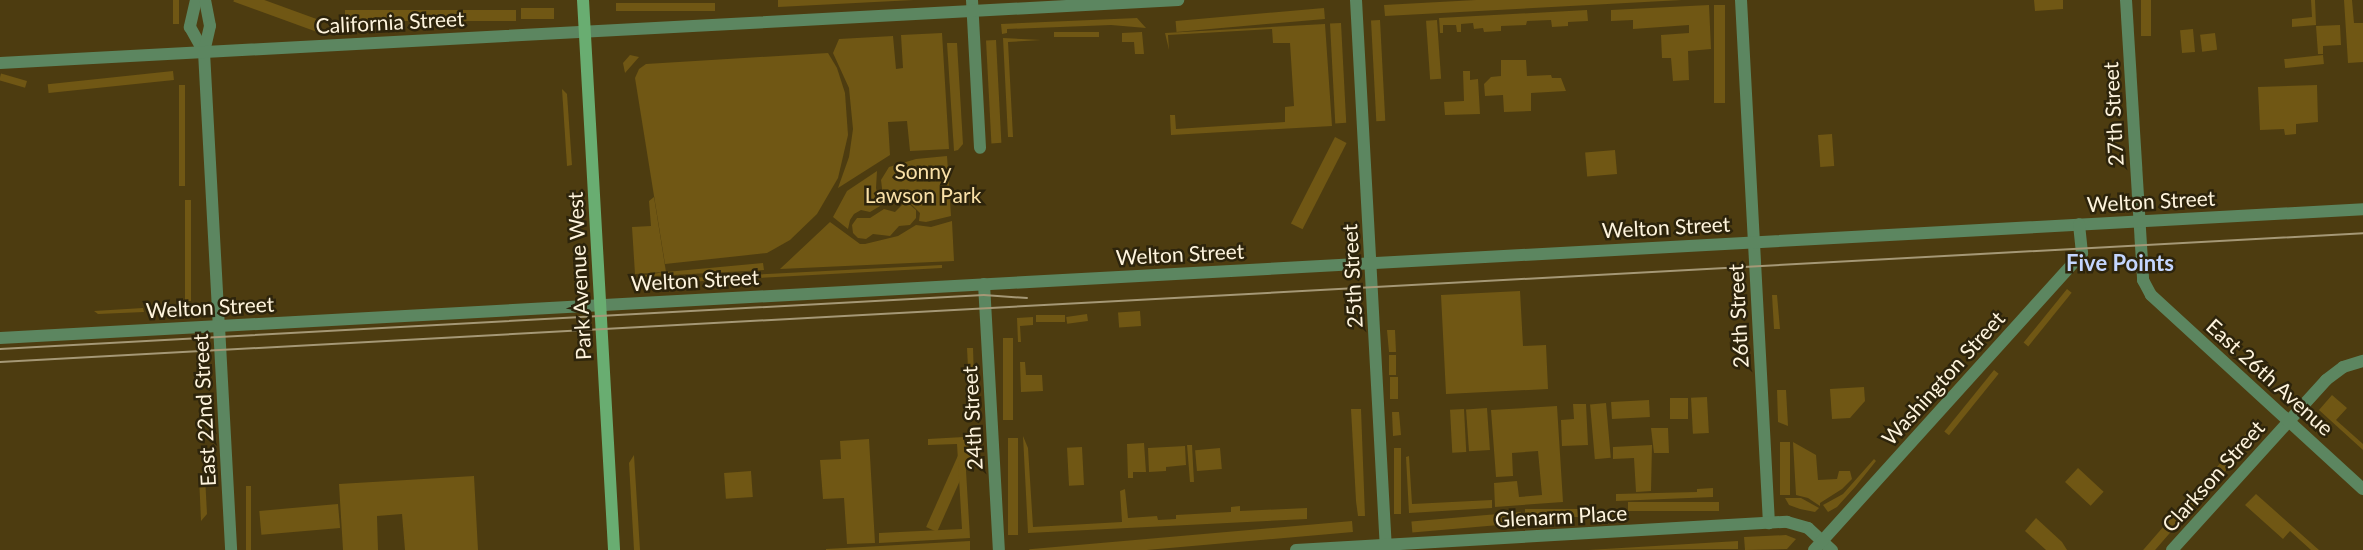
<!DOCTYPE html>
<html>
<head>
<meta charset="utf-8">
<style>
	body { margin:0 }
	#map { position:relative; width:2363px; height:550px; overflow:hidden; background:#4d3c10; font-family:Lato,sans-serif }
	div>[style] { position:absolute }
	.green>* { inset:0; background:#705714; transform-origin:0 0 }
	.minor>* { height:12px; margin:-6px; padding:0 6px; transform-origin:6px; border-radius:6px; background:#5c8660 }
	.tertiary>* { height:12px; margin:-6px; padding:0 6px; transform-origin:6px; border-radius:6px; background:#5c8660 }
	.secondary>* { height:12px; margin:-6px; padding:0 6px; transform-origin:6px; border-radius:6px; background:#69ad71 }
	.tram>* { height:1.5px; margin:-0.75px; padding:0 0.75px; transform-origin:0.75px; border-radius:0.75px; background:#a59876 }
	span { translate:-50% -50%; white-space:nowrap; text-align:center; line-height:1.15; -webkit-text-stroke:5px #2d240c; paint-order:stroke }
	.street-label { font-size:21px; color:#fef4dd }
	.park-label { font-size:21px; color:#fae1a8 }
	.neighbourhood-label { font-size:22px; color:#c4d6ff; font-weight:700 }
</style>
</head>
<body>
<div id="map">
	<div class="green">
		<i style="left:173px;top:0;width:6px;height:24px"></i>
		<i style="clip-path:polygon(778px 0,914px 0,778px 7px)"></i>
		<i style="clip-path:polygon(1476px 0,1682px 0,1385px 16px,1384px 5px)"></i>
		<i style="clip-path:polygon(2034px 0,2063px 0,2063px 9px,2035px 11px)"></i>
		<i style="left:2141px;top:0;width:10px;height:36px"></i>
		<i style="clip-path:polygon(2311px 0,2315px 0,2316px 25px,2292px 27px,2292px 19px,2312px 17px)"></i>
		<i style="clip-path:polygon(2344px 0,2352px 0,2354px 23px,2363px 23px,2363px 62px,2348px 63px)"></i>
		<i style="left:715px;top:3px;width:8px;height:99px;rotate:90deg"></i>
		<i style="clip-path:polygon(1709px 5px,1711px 49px,1688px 51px,1689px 80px,1673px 81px,1671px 58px,1662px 58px,1661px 35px,1689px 33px,1689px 25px,1633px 29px,1633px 20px,1611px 21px,1611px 10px)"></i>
		<i style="left:1714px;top:5px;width:11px;height:98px"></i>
		<i style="left:554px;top:8px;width:11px;height:33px;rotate:90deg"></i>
		<i style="left:1324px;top:8px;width:11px;height:149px;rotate:85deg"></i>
		<i style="left:516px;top:10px;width:11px;height:171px;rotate:90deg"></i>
		<i style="clip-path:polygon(1587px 10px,1588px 21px,1568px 22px,1568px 26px,1552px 27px,1551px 20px,1527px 21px,1526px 25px,1501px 26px,1501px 31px,1484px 32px,1483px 28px,1474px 29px,1473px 23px,1461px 24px,1461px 32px,1457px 32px,1456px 25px,1443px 25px,1443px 33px,1440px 33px,1439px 18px)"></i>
		<i style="clip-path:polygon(1137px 18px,1146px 28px,1111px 25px,1007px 29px,1007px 33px,1002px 34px,1001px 24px)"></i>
		<i style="left:1380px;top:20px;width:101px;height:9px;rotate:87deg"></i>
		<i style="left:1437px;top:20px;width:59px;height:11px;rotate:86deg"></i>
		<i style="left:322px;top:21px;width:12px;height:90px;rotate:110deg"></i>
		<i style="left:1341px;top:23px;width:100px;height:11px;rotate:87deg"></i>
		<i style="clip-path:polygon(1325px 24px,1332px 126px,1171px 135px,1170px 115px,1175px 115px,1176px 129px,1285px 122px,1285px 107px,1294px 106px,1290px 43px,1273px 43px,1272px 29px,1168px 35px,1169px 50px,1165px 33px)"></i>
		<i style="clip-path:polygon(2340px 25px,2341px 45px,2323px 46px,2323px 54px,2318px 54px,2316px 26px)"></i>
		<i style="left:2193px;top:29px;width:23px;height:13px;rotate:85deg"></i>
		<i style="left:1099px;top:32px;width:5px;height:45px;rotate:90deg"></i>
		<i style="clip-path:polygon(1142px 32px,1144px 54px,1135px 54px,1134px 42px,1122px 42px,1122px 33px)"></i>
		<i style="clip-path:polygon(942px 33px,949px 149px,910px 151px,907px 121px,888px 122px,890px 155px,838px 188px,849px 157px,853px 129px,849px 88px,833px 53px,839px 39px,893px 36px,896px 69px,903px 68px,901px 35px)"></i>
		<i style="left:2215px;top:33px;width:17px;height:15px;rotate:83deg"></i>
		<i style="clip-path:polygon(1003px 38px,1041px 40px,1008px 42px,1013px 137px,1008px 137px)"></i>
		<i style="left:996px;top:40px;width:103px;height:10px;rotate:87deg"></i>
		<i style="clip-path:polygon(947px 43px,957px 43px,963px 144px,958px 150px,954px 151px)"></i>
		<i style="clip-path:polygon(828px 53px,837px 68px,845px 93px,848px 135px,838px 178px,817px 214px,790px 240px,767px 253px,665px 264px,635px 78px,639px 69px,646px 64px)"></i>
		<i style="clip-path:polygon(630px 55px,639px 57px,625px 73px,623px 63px)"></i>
		<i style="left:2323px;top:55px;width:9px;height:39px;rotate:84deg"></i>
		<i style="clip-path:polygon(1501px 60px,1526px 60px,1527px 76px,1551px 75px,1552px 78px,1561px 78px,1566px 91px,1531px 93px,1531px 111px,1504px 112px,1503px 95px,1485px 96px,1484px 84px,1491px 77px,1501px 76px)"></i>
		<i style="left:173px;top:71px;width:9px;height:126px;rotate:84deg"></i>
		<i style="clip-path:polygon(1463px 71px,1470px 71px,1470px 80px,1478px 79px,1480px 114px,1445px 115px,1444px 102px,1464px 101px)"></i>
		<i style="left:27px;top:81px;width:7px;height:27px;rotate:106deg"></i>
		<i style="left:179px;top:85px;width:6px;height:101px"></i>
		<i style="clip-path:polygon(2317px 85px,2318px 122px,2296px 124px,2296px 134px,2285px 135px,2284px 129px,2260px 130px,2258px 87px)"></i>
		<i style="clip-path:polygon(562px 89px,567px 94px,572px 165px,567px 166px)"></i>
		<i style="left:1832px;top:134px;width:32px;height:14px;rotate:86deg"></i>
		<i style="left:1335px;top:137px;width:13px;height:97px;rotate:27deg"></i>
		<i style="left:1615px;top:150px;width:24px;height:30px;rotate:85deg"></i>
		<i style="clip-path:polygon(947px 156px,951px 216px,926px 222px,919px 221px,920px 213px,909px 202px,884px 204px,881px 180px,889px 167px,916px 159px)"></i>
		<i style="clip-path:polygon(877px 171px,876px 188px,880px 206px,870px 212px,861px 210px,854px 214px,850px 220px,848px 229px,833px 217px,847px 191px)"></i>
		<i style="clip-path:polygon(654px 197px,666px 272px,763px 263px,764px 270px,636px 277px,664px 272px,635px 274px,632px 227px,651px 226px,649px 201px)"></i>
		<i style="left:185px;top:200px;width:6px;height:101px"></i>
		<i style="clip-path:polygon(903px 204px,909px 204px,916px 210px,916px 218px,910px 225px,899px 226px,890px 236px,873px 234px,866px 239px,858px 238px,853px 233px,852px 225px,857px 218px,870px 218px,884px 209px,895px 212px)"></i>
		<i style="clip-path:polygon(952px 221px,954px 261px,780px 269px,830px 222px,860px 244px,865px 244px,898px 236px,916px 225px,931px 227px)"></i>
		<i style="clip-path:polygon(942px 265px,942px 268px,631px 285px,630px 281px)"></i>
		<i style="left:2067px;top:289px;width:6px;height:69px;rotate:39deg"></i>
		<i style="clip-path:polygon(1520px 291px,1523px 346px,1546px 345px,1548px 389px,1446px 394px,1441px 295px)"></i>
		<i style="clip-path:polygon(1772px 295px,1777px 295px,1780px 329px,1774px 329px)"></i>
		<i style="clip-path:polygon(143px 308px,144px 312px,98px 314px,94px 311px)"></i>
		<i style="left:1140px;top:311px;width:15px;height:22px;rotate:86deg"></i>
		<i style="left:1087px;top:314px;width:7px;height:21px;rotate:82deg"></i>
		<i style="left:1065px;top:315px;width:7px;height:29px;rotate:90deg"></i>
		<i style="clip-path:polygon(1033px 317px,1033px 325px,1020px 326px,1021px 342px,1018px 342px,1017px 318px)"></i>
		<i style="clip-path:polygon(1387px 330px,1395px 330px,1396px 352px,1389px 352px)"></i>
		<i style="left:1003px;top:338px;width:10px;height:82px"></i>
		<i style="clip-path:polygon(967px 348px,973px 348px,974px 379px,969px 387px)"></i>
		<i style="left:1389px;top:355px;width:7px;height:20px"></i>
		<i style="clip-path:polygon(1020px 362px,1025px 362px,1026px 375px,1042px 375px,1043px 391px,1021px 392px)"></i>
		<i style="left:1994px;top:370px;width:6px;height:79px;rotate:39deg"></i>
		<i style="left:1390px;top:377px;width:8px;height:22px"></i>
		<i style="clip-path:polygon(1864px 387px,1865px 401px,1850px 418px,1832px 419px,1830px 389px)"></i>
		<i style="clip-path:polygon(1777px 390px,1786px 390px,1788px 426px,1778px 422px)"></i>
		<i style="clip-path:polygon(2332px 395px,2347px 408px,2336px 420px,2363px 444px,2363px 450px,2319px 410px)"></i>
		<i style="left:1707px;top:397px;width:36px;height:16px;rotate:87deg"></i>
		<i style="left:1670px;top:398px;width:18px;height:21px"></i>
		<i style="left:1649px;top:400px;width:17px;height:38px;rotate:87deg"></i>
		<i style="left:1606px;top:403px;width:55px;height:16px;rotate:85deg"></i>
		<i style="clip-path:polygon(1573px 404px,1586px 404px,1588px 445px,1562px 446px,1561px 420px,1574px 419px)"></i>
		<i style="clip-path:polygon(1557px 406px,1563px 502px,1495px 507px,1494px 483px,1517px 481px,1519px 497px,1542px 495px,1538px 451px,1512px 453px,1513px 476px,1496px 477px,1491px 410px)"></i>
		<i style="left:1487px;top:408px;width:42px;height:21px;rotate:86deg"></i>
		<i style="clip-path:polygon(1351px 409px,1361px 409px,1365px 516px,1358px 516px,1356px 501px)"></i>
		<i style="left:1464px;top:409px;width:43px;height:14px;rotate:87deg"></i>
		<i style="clip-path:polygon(1392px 412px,1399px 412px,1401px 435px,1393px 436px)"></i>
		<i style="clip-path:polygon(1651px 428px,1668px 428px,1669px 453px,1654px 453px)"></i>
		<i style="left:2249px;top:430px;width:9px;height:63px;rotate:41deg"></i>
		<i style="left:968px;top:433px;width:12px;height:103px;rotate:24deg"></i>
		<i style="clip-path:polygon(1023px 436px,1028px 448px,1033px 527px,1122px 522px,1120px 491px,1125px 489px,1128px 518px,1157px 516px,1158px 520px,1176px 519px,1176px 515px,1231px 512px,1231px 507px,1240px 506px,1240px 511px,1307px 508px,1307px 519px,1028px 533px)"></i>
		<i style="clip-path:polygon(964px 437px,970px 538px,879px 543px,879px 533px,962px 529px,957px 444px,928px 445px,928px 439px)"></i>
		<i style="left:1008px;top:438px;width:10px;height:97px"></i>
		<i style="clip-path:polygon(869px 439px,875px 543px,847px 544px,844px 498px,823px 499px,820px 460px,841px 459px,840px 441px)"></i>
		<i style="left:1780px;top:442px;width:10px;height:53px"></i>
		<i style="clip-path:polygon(1793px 442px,1816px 455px,1818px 480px,1837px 479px,1839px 471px,1850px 471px,1852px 479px,1842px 489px,1820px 503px,1820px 506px,1808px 498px,1796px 495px)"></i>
		<i style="clip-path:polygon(1144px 443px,1146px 472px,1133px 472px,1133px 478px,1128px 478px,1127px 444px)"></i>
		<i style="clip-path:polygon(1187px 445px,1192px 445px,1194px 482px,1190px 482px)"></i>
		<i style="clip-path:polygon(1652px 445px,1651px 491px,1636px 492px,1634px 458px,1613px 459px,1613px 447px)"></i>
		<i style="clip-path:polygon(1185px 446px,1186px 465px,1166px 467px,1166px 471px,1149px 472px,1148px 448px)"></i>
		<i style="left:1082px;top:447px;width:38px;height:15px;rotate:87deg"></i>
		<i style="left:1220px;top:448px;width:21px;height:25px;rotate:85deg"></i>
		<i style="left:1394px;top:448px;width:7px;height:66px"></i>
		<i style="clip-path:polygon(634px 455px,640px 550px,634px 550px,629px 463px)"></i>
		<i style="clip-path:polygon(1409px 456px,1412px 504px,1492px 500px,1492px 508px,1409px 513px,1406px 457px)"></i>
		<i style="clip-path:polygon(1874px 459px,1876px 461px,1856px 486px,1837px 507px,1828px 512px,1823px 505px,1843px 494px)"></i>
		<i style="left:2078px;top:468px;width:35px;height:19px;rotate:43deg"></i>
		<i style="left:751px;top:471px;width:26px;height:27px;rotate:86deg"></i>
		<i style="clip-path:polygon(199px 476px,205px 476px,207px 514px,201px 521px)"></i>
		<i style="clip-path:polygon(474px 476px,478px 550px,405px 550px,402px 514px,377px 516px,378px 550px,343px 550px,339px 484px)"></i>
		<i style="left:2204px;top:480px;width:9px;height:94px;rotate:41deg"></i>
		<i style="left:246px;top:486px;width:5px;height:64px"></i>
		<i style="clip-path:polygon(1713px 488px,1713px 497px,1616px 501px,1616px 494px,1697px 492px,1697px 489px)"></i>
		<i style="clip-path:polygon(2256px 494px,2319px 550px,2311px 550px,2290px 531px,2283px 539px,2245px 505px)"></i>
		<i style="clip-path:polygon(1785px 498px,1801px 498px,1819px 508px,1815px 512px,1800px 509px,1789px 505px)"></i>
		<i style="left:1719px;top:502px;width:9px;height:91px;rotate:90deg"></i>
		<i style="left:338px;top:504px;width:24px;height:79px;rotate:85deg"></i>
		<i style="left:1598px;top:509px;width:8px;height:73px;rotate:90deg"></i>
		<i style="left:1521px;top:512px;width:11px;height:110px;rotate:85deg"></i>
		<i style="clip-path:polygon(2036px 518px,2062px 542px,2067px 550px,2046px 550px,2025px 531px)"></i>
		<i style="left:1352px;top:521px;width:11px;height:324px;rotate:85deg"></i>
		<i style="clip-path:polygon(1786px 535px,1796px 539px,1787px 549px,1745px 550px,1744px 537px)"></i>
		<i style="clip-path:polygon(970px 541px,970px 550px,826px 550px,826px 549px)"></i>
		<i style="clip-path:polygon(1738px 541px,1738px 549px,1588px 550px)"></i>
	</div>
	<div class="minor">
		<i style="left:972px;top:0;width:148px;rotate:86.9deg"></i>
		<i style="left:1356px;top:0;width:551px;rotate:86.88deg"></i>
		<i style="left:1741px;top:0;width:524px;rotate:86.94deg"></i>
		<i style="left:984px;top:284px;width:266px;rotate:86.8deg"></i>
		<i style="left:219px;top:326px;width:224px;rotate:86.9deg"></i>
		<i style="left:1296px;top:550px;width:492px;rotate:-3.3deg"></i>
		<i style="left:1787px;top:522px;width:22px;rotate:16deg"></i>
		<i style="left:1808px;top:528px;width:33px;rotate:43deg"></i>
		<i style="left:2172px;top:550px;width:229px;rotate:-47.8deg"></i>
		<i style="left:2326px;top:380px;width:21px;rotate:-37deg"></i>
		<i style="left:2343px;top:367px;width:21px;rotate:-17deg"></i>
	</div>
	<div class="tertiary">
		<i style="left:196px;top:0;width:28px;rotate:103deg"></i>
		<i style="left:190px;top:27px;width:29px;rotate:61deg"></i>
		<i style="left:205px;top:0;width:26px;rotate:79deg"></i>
		<i style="left:210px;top:26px;width:27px;rotate:103deg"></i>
		<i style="left:204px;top:52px;width:274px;rotate:86.9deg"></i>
		<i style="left:2126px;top:0;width:281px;rotate:86.5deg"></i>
		<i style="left:2143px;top:280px;width:17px;rotate:62deg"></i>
		<i style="left:2151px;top:295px;width:287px;rotate:42.5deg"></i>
		<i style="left:0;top:63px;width:1180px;rotate:-3.06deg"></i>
		<i style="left:0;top:338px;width:2367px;rotate:-3.12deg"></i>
		<i style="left:1814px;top:550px;width:400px;rotate:-47.9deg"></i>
		<i style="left:2082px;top:253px;width:29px;rotate:-96deg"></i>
	</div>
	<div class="secondary">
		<i style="left:583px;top:0;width:551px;rotate:86.77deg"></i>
	</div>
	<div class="tram">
		<i style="left:0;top:349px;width:985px;rotate:-3.14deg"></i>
		<i style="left:984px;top:295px;width:43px;rotate:4deg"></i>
		<i style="left:0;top:362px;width:2367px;rotate:-3.12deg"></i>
	</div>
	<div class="street-label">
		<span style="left:390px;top:22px;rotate:-3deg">California Street</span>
		<span style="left:2113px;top:114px;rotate:-93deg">27th Street</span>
		<span style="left:2151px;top:201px;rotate:-3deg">Welton Street</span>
		<span style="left:1666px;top:227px;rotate:-3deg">Welton Street</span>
		<span style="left:1180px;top:254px;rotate:-3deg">Welton Street</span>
		<span style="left:579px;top:276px;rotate:-93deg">Park Avenue West</span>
		<span style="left:1352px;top:276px;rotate:-93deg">25th Street</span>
		<span style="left:695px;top:280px;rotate:-3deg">Welton Street</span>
		<span style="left:210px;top:307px;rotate:-3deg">Welton Street</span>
		<span style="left:1738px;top:316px;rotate:-93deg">26th Street</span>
		<span style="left:2270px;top:377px;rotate:42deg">East 26th Avenue</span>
		<span style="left:1943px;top:378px;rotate:-48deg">Washington Street</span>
		<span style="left:204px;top:410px;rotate:-93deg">East 22nd Street</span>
		<span style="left:972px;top:418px;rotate:-93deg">24th Street</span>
		<span style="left:2213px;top:476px;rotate:-48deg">Clarkson Street</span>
		<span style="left:1561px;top:516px;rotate:-3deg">Glenarm Place</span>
	</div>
	<div class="park-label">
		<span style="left:923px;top:183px">Sonny<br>Lawson Park</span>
	</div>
	<div class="neighbourhood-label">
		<span style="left:2120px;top:263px">Five Points</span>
	</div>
</div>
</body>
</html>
